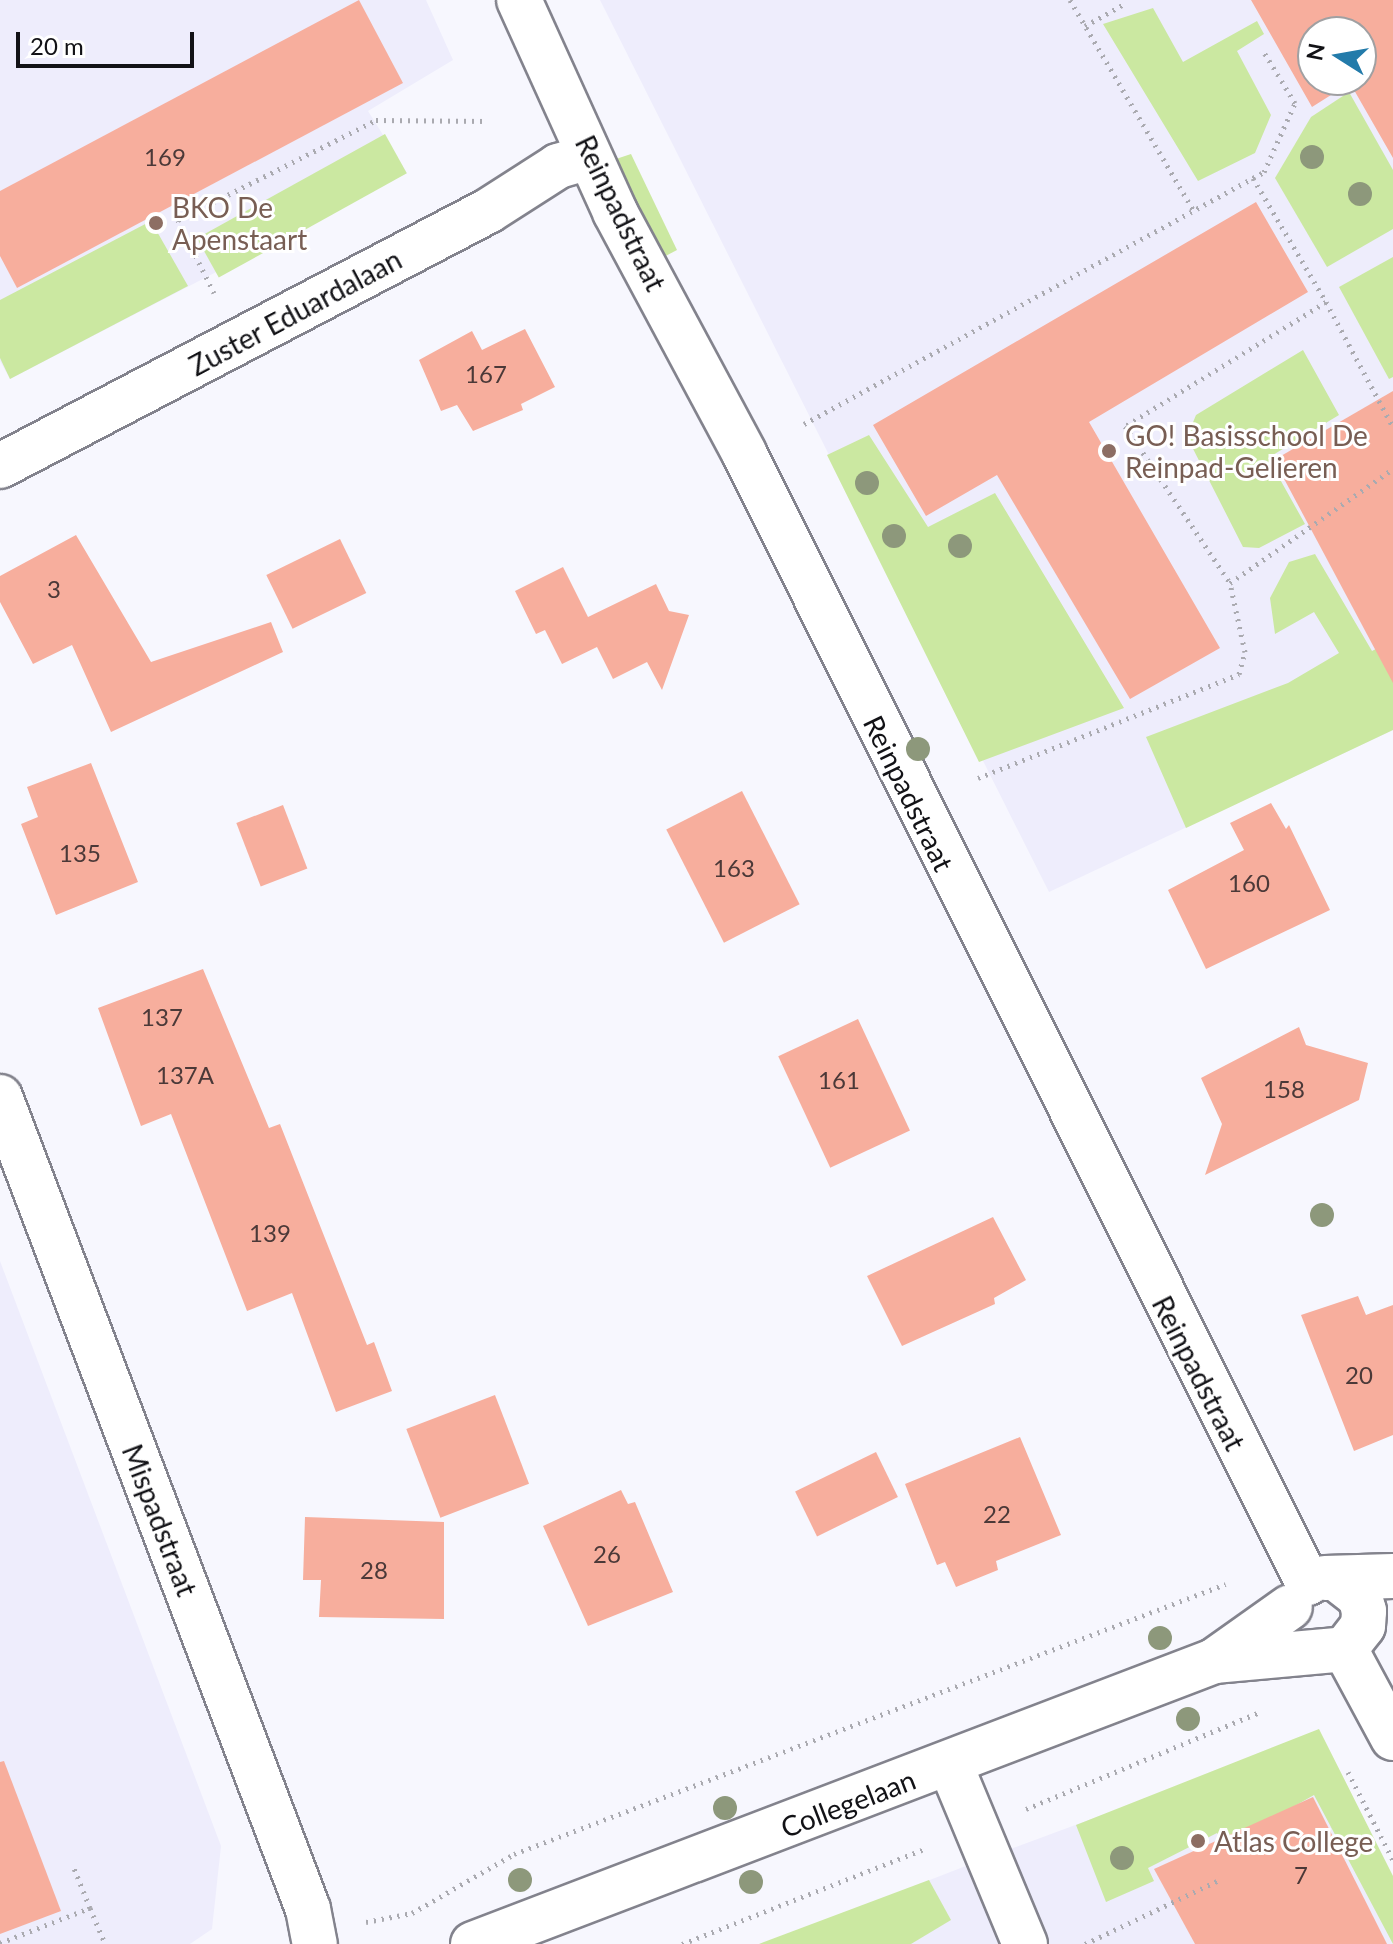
<!DOCTYPE html>
<html>
<head>
<meta charset="utf-8">
<style>
	body { margin:0 }
	#map { position:relative; width:1393px; height:1944px; overflow:hidden; background:#f7f7fe; font-family:Lato,sans-serif }
	div>[style] { position:absolute }
	.built>* { inset:0; background:#eeedfc }
	.green>* { inset:0; background:#cbe8a1; transform-origin:0 0 }
	.building>* { inset:0; background:#f7ae9d; transform-origin:0 0 }
	.path>* { height:5px; margin-top:-2.5px; transform-origin:0; background:repeating-linear-gradient(90deg,#aaaab0 0 2px,transparent 0 8px) }
	.roads { filter:drop-shadow(2px 0 #83838d) drop-shadow(-2px 0 #83838d) drop-shadow(0 2px #83838d) drop-shadow(0 -2px #83838d) }
	.minor>* { height:44px; margin:-22px; padding:0 22px; transform-origin:22px; border-radius:22px; background:#fff }
	.trees>* { width:24px; height:24px; margin:-12px; border-radius:50%; background:#8d987b }
	.dots>* { width:22px; height:22px; translate:-50% -50%; box-sizing:border-box; border:4px solid #fff; border-radius:50% }
	span { translate:-50% -50%; white-space:nowrap; text-align:center; line-height:1.15; -webkit-text-stroke:6px #fff; paint-order:stroke }
	.number-label { font-size:24px; color:#4b3938 }
	.number-label span { -webkit-text-stroke-width:0 }
	.education-label { font-size:28px; color:#785e54 }
	.left { translate:0 -50%; text-align:left }
	.street-label { font-size:28px; color:#121216 }
	.north { position:absolute; left:1297px; top:16px; width:80px; height:80px; box-sizing:border-box; background:#fff; border:2px solid #a0a0a2; border-radius:50%; rotate:281deg; font-size:22px; font-weight:700; line-height:32px; text-align:center; color:#121216 }
	.north::after { content:''; display:block; margin:auto; width:28px; height:36px; background:#237baa; clip-path:polygon(50% 0,100% 100%,50% 72%,0 100%) }
	.scale { position:absolute; left:16px; top:32px; width:178px; height:36px; box-sizing:border-box; border:4px solid #121216; border-top:0; padding-left:10px; font-size:24px; line-height:28px; white-space:nowrap; color:#121216; -webkit-text-stroke:6px #fff; paint-order:stroke }
</style>
</head>
<body>
<div id="map">
	<div class="built">
		<i style="clip-path:polygon(0 0,426px 0,453px 60px,368px 111px,407px 173px,10px 379px,0 361px)"></i>
		<i style="clip-path:polygon(evenodd,600px 0,1393px 0,1393px 730px,1049px 892px,600px 0,1313px 32px,1361px 32px,1361px 80px,1313px 80px,1313px 32px)"></i>
		<i style="clip-path:polygon(0 1261px,221px 1846px,212px 1929px,190px 1944px,0 1944px)"></i>
		<i style="clip-path:polygon(1310px 1738px,1393px 1944px,765px 1944px,989px 1857px)"></i>
	</div>
	<div class="green">
		<i style="clip-path:polygon(1153px 8px,1183px 62px,1257px 21px,1264px 34px,1237px 51px,1271px 115px,1255px 153px,1198px 181px,1103px 24px)"></i>
		<i style="clip-path:polygon(1349px 92px,1393px 170px,1393px 229px,1327px 267px,1275px 178px,1311px 117px)"></i>
		<i style="left:385px;top:134px;width:45px;height:215px;rotate:61deg"></i>
		<i style="clip-path:polygon(631px 154px,677px 250px,658px 260px,604px 163px)"></i>
		<i style="clip-path:polygon(151px 221px,188px 286px,10px 379px,0 358px,0 300px)"></i>
		<i style="clip-path:polygon(1393px 257px,1393px 377px,1389px 379px,1339px 287px)"></i>
		<i style="clip-path:polygon(1303px 350px,1339px 415px,1268px 458px,1305px 524px,1259px 548px,1243px 547px,1187px 437px,1196px 415px)"></i>
		<i style="clip-path:polygon(869px 435px,928px 527px,995px 493px,1124px 708px,979px 762px,827px 455px)"></i>
		<i style="clip-path:polygon(1315px 554px,1372px 651px,1393px 640px,1393px 730px,1186px 828px,1146px 737px,1288px 683px,1339px 653px,1314px 612px,1275px 634px,1270px 598px,1289px 562px)"></i>
		<i style="clip-path:polygon(1319px 1729px,1393px 1876px,1393px 1944px,1314px 1795px,1226px 1845px,1217px 1833px,1148px 1868px,1154px 1881px,1106px 1902px,1076px 1825px)"></i>
		<i style="clip-path:polygon(929px 1880px,951px 1920px,911px 1944px,759px 1944px)"></i>
	</div>
	<div class="building">
		<i style="clip-path:polygon(359px 0,403px 83px,17px 288px,0 256px,0 191px)"></i>
		<i style="clip-path:polygon(evenodd,1251px 0,1393px 0,1393px 158px,1350px 83px,1312px 107px,1251px 0,1313px 32px,1361px 32px,1361px 80px,1313px 80px,1313px 32px)"></i>
		<i style="clip-path:polygon(1256px 202px,1308px 292px,1089px 422px,1220px 648px,1130px 699px,997px 475px,926px 516px,873px 425px)"></i>
		<i style="clip-path:polygon(525px 329px,555px 387px,521px 404px,523px 410px,473px 431px,457px 405px,441px 411px,419px 360px,472px 331px,482px 350px)"></i>
		<i style="clip-path:polygon(1393px 391px,1393px 683px,1274px 460px)"></i>
		<i style="clip-path:polygon(76px 535px,151px 662px,271px 622px,283px 652px,111px 732px,72px 645px,33px 664px,0 602px,0 576px)"></i>
		<i style="left:340px;top:539px;width:60px;height:82px;rotate:64deg"></i>
		<i style="clip-path:polygon(563px 567px,588px 617px,656px 584px,669px 611px,689px 615px,662px 690px,647px 662px,613px 679px,597px 647px,562px 664px,545px 630px,536px 634px,515px 591px)"></i>
		<i style="clip-path:polygon(91px 763px,138px 882px,56px 915px,21px 824px,38px 817px,27px 787px)"></i>
		<i style="left:742px;top:791px;width:127px;height:85px;rotate:63deg"></i>
		<i style="clip-path:polygon(1271px 803px,1286px 829px,1289px 825px,1330px 910px,1206px 969px,1168px 890px,1244px 850px,1230px 823px)"></i>
		<i style="left:283px;top:805px;width:68px;height:50px;rotate:69deg"></i>
		<i style="clip-path:polygon(203px 969px,269px 1128px,280px 1124px,367px 1345px,374px 1342px,392px 1391px,336px 1412px,292px 1293px,247px 1311px,171px 1114px,141px 1126px,98px 1008px)"></i>
		<i style="left:858px;top:1019px;width:123px;height:88px;rotate:65deg"></i>
		<i style="clip-path:polygon(1299px 1027px,1306px 1045px,1368px 1063px,1359px 1100px,1205px 1175px,1222px 1124px,1201px 1078px)"></i>
		<i style="clip-path:polygon(993px 1217px,1026px 1280px,994px 1298px,995px 1304px,902px 1346px,867px 1276px)"></i>
		<i style="clip-path:polygon(1358px 1296px,1366px 1315px,1393px 1305px,1393px 1435px,1354px 1451px,1301px 1315px)"></i>
		<i style="left:495px;top:1395px;width:95px;height:95px;rotate:69deg"></i>
		<i style="clip-path:polygon(1020px 1437px,1061px 1535px,996px 1561px,998px 1570px,956px 1587px,945px 1562px,937px 1565px,905px 1484px)"></i>
		<i style="left:876px;top:1452px;width:50px;height:90px;rotate:64deg"></i>
		<i style="clip-path:polygon(621px 1490px,628px 1504px,635px 1502px,673px 1592px,588px 1626px,543px 1526px)"></i>
		<i style="clip-path:polygon(305px 1517px,444px 1522px,444px 1619px,319px 1617px,321px 1580px,303px 1580px)"></i>
		<i style="clip-path:polygon(4px 1761px,61px 1911px,0 1934px,0 1762px)"></i>
		<i style="clip-path:polygon(1313px 1797px,1387px 1944px,1195px 1944px,1154px 1869px)"></i>
	</div>
	<div class="path">
		<i style="left:1070px;top:0;width:245px;rotate:59.6deg"></i>
		<i style="left:1085px;top:26px;width:45px;rotate:-29.4deg"></i>
		<i style="left:1253px;top:178px;width:144px;rotate:59.5deg"></i>
		<i style="left:1326px;top:302px;width:236px;rotate:148.3deg"></i>
		<i style="left:1125px;top:426px;width:189px;rotate:56.2deg"></i>
		<i style="left:1230px;top:583px;width:199px;rotate:-35deg"></i>
		<i style="left:214px;top:293px;width:81px;rotate:-116.3deg"></i>
		<i style="left:178px;top:220px;width:222px;rotate:-26.8deg"></i>
		<i style="left:376px;top:120px;width:112px;rotate:0.5deg"></i>
		<i style="left:1326px;top:302px;width:142px;rotate:61.8deg"></i>
		<i style="left:804px;top:424px;width:525px;rotate:-28.72deg"></i>
		<i style="left:1264px;top:172px;width:76px;rotate:-65.8deg"></i>
		<i style="left:1295px;top:103px;width:63px;rotate:-121.4deg"></i>
		<i style="left:978px;top:778px;width:281px;rotate:-21.7deg"></i>
		<i style="left:1239px;top:674px;width:23px;rotate:-75deg"></i>
		<i style="left:1245px;top:652px;width:71px;rotate:-102.3deg"></i>
		<i style="left:1348px;top:1772px;width:99px;rotate:62.9deg"></i>
		<i style="left:1026px;top:1809px;width:253px;rotate:-22.5deg"></i>
		<i style="left:90px;top:1908px;width:39px;rotate:67deg"></i>
		<i style="left:366px;top:1922px;width:47px;rotate:-11.1deg"></i>
		<i style="left:412px;top:1913px;width:118px;rotate:-30deg"></i>
		<i style="left:514px;top:1854px;width:761px;rotate:-20.77deg"></i>
		<i style="left:0;top:1943px;width:97px;rotate:-21.3deg"></i>
		<i style="left:90px;top:1908px;width:43px;rotate:-111.8deg"></i>
		<i style="left:682px;top:1944px;width:263px;rotate:-21.4deg"></i>
		<i style="left:1085px;top:1944px;width:151px;rotate:-25.5deg"></i>
	</div>
	<div class="roads">
		<div class="minor">
			<i style="left:519px;top:0;width:233px;rotate:65.6deg"></i>
			<i style="left:615px;top:212px;width:273px;rotate:61.8deg"></i>
			<i style="left:744px;top:453px;width:1263px;rotate:63.48deg"></i>
			<i style="left:0;top:466px;width:551px;rotate:-27.59deg"></i>
			<i style="left:488px;top:211px;width:83px;rotate:-32.7deg"></i>
			<i style="left:558px;top:166px;width:32px;rotate:-16deg"></i>
			<i style="left:0;top:1097px;width:868px;rotate:69.23deg"></i>
			<i style="left:308px;top:1909px;width:36px;rotate:79deg"></i>
			<i style="left:1325px;top:1578px;width:68px;rotate:-1.7deg"></i>
			<i style="left:1345px;top:1649px;width:101px;rotate:61.7deg"></i>
			<i style="left:1214px;top:1661px;width:132px;rotate:-5.2deg"></i>
			<i style="left:1345px;top:1649px;width:29px;rotate:-52deg"></i>
			<i style="left:1363px;top:1626px;width:15px;rotate:-86deg"></i>
			<i style="left:1364px;top:1611px;width:15px;rotate:-106deg"></i>
			<i style="left:1360px;top:1597px;width:29px;rotate:-142deg"></i>
			<i style="left:950px;top:1764px;width:195px;rotate:67.4deg"></i>
			<i style="left:473px;top:1944px;width:793px;rotate:-20.9deg"></i>
			<i style="left:1214px;top:1661px;width:93px;rotate:-35.4deg"></i>
		</div>
	</div>
	<div class="trees">
		<i style="left:1312px;top:157px"></i>
		<i style="left:1360px;top:194px"></i>
		<i style="left:867px;top:483px"></i>
		<i style="left:894px;top:536px"></i>
		<i style="left:960px;top:546px"></i>
		<i style="left:918px;top:749px"></i>
		<i style="left:1322px;top:1215px"></i>
		<i style="left:1160px;top:1638px"></i>
		<i style="left:1188px;top:1719px"></i>
		<i style="left:725px;top:1808px"></i>
		<i style="left:1122px;top:1858px"></i>
		<i style="left:520px;top:1880px"></i>
		<i style="left:751px;top:1882px"></i>
	</div>
	<div class="dots">
		<i style="left:156px;top:223px;background:#8d6e63"></i>
		<i style="left:1109px;top:451px;background:#8d6e63"></i>
		<i style="left:1198px;top:1841px;background:#8d6e63"></i>
	</div>
	<div class="number-label">
		<span style="left:165px;top:157px">169</span>
		<span style="left:486px;top:374px">167</span>
		<span style="left:54px;top:589px">3</span>
		<span style="left:80px;top:853px">135</span>
		<span style="left:734px;top:868px">163</span>
		<span style="left:1249px;top:883px">160</span>
		<span style="left:162px;top:1017px">137</span>
		<span style="left:185px;top:1075px">137A</span>
		<span style="left:839px;top:1080px">161</span>
		<span style="left:1284px;top:1089px">158</span>
		<span style="left:270px;top:1233px">139</span>
		<span style="left:1359px;top:1375px">20</span>
		<span style="left:997px;top:1514px">22</span>
		<span style="left:607px;top:1554px">26</span>
		<span style="left:374px;top:1570px">28</span>
		<span style="left:1301px;top:1875px">7</span>
	</div>
	<div class="education-label">
		<span class="left" style="left:172px;top:223px">BKO De<br>Apenstaart</span>
		<span class="left" style="left:1125px;top:451px">GO! Basisschool De<br>Reinpad-Gelieren</span>
		<span class="left" style="left:1214px;top:1841px">Atlas College</span>
	</div>
	<div class="street-label">
		<span style="left:621px;top:213px;rotate:64deg">Reinpadstraat</span>
		<span style="left:295px;top:312px;rotate:-28deg">Zuster Eduardalaan</span>
		<span style="left:909px;top:793px;rotate:64deg">Reinpadstraat</span>
		<span style="left:1199px;top:1373px;rotate:63deg">Reinpadstraat</span>
		<span style="left:160px;top:1520px;rotate:69deg">Mispadstraat</span>
		<span style="left:848px;top:1803px;rotate:-21deg">Collegelaan</span>
	</div>
	<div class="north">N</div>
	<div class="scale">20 m</div>
</div>
</body>
</html>
